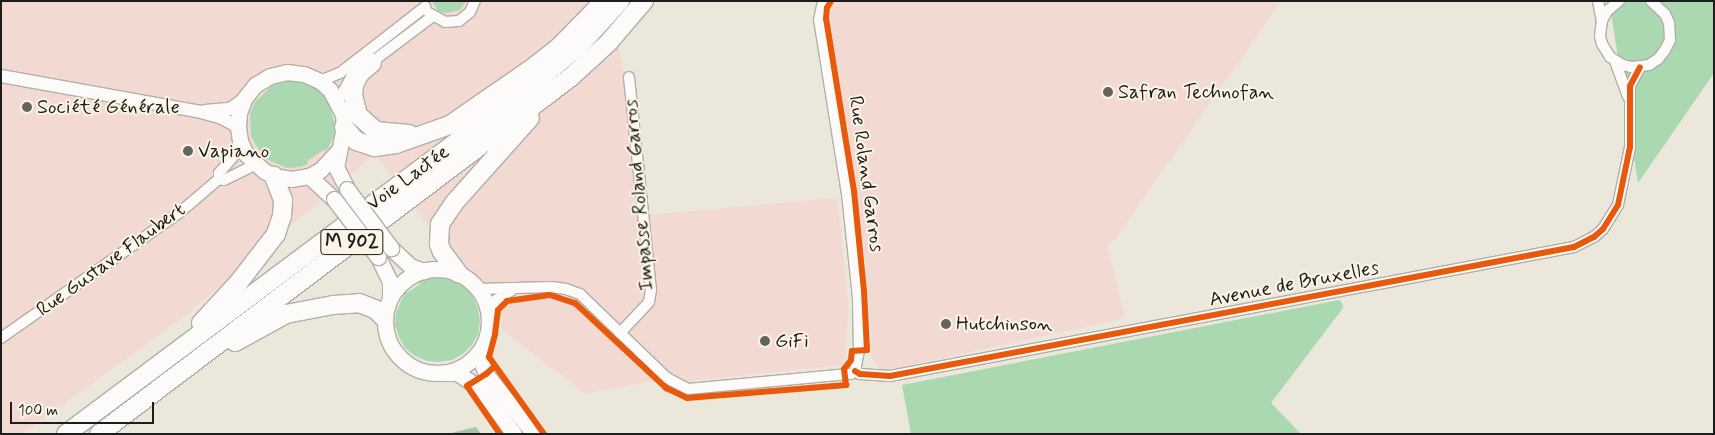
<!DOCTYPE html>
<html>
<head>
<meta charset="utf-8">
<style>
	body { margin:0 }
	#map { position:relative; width:1715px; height:435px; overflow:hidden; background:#ebe7da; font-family:Mynerve,sans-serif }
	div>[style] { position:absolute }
	.built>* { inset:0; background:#f2dad3 }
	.green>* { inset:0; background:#aad8b1 }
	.forest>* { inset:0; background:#9fc8a5 }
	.roads { filter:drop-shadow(1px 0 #b1afa7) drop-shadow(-1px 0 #b1afa7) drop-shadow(0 1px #b1afa7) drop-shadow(0 -1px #b1afa7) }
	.minor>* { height:10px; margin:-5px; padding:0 5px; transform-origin:5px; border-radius:5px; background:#fcfbf9 }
	.tertiary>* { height:12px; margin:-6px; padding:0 6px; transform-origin:6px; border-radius:6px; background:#fcfbf9 }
	.secondary>* { height:15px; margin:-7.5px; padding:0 7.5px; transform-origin:7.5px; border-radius:7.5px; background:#fcfbf9 }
	.secondary>.ring { margin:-7.5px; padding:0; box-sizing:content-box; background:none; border:15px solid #fcfbf9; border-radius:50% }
	.trunk>* { height:18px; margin:-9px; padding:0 9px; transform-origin:9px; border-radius:9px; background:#fcfbf9 }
	.bridges { filter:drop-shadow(1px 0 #b1afa7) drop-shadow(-1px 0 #b1afa7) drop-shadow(0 1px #b1afa7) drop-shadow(0 -1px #b1afa7) }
	.secondary-bridge>* { height:15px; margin:-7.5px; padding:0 7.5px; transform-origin:7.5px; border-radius:7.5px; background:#fcfbf9 }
	.cycleway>* { height:6px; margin:-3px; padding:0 3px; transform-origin:3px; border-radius:3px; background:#e8590c }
	.dots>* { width:14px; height:14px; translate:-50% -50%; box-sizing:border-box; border:2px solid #fcf5e5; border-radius:50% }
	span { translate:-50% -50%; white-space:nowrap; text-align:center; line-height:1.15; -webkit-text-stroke:4px #fcf5e5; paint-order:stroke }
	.shield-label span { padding:1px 4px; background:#fcf5e5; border:1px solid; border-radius:4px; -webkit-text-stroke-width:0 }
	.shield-label { font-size:19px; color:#1c1c1c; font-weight:700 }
	.poi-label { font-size:20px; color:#1c1c1c }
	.left { translate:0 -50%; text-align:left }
	.street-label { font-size:20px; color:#1c1c1c }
	.frame { position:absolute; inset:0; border:2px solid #1c1c1c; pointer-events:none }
	.scale { position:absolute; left:10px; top:402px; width:144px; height:22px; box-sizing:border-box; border:2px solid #1c1c1c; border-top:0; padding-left:6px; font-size:15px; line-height:18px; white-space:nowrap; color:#1c1c1c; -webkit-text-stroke:4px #fcf5e5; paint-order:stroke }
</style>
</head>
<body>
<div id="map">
	<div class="built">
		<i style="clip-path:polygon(1px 1px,608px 1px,625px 76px,639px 216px,837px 198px,849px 310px,844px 365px,687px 381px,649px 382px,585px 393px,502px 330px,501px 316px,482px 282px,457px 264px,375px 154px,185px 316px,22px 434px,1px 434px)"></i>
		<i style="clip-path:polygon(836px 1px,1281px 1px,1114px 240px,1107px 244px,1125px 318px,898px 368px,879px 369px,872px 358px,868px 283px,846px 119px,830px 26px,831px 6px)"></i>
	</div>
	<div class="green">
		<i style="clip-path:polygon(432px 1px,466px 1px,460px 10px,446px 13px,438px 11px)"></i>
		<i style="clip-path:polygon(1609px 1px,1714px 1px,1714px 73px,1638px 183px)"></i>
		<i style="clip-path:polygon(285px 82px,297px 82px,309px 85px,320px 91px,328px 101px,335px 124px,334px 136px,327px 150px,322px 151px,307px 161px,308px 164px,299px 167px,287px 168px,264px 158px,251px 137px,250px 113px,255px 102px,273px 85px)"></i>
		<i style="clip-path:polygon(429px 278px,442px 278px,454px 281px,465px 288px,473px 297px,478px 309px,480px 321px,478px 334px,472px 345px,463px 354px,452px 360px,439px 362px,427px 361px,415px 356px,405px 348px,399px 337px,395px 325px,396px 312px,406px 291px,408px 292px,420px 284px,419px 281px)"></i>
		<i style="clip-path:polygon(1339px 300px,1342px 303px,1343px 308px,1271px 403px,1301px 434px,911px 434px,902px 385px)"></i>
	</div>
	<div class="forest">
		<i style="clip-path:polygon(476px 427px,481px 434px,447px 434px)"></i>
	</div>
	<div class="roads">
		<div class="minor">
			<i style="left:1598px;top:1px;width:20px;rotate:79deg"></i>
			<i style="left:1619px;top:1px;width:16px;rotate:140deg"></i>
			<i style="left:1607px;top:11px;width:11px;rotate:117deg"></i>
			<i style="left:1602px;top:21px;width:15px;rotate:98deg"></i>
			<i style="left:1600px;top:36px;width:8px;rotate:76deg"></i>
			<i style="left:1602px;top:44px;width:15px;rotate:58deg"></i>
			<i style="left:1610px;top:57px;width:15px;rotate:32deg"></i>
			<i style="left:1623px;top:65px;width:8px;rotate:14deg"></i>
			<i style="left:1631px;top:67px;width:18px;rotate:-6deg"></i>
			<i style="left:1649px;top:65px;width:11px;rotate:-34deg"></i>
			<i style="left:1658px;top:59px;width:11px;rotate:-52deg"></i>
			<i style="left:1665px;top:50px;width:11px;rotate:-63deg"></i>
			<i style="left:1670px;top:40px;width:17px;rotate:-93deg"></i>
			<i style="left:1669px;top:23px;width:10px;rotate:-114deg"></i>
			<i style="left:1665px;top:14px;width:19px;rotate:-137deg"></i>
			<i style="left:429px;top:13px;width:18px;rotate:29deg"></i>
			<i style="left:445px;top:22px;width:14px;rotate:-4deg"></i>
			<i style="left:459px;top:21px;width:14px;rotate:-39deg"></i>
			<i style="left:470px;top:12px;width:12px;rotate:-66deg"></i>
			<i style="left:1615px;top:61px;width:38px;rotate:70deg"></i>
			<i style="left:368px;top:65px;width:81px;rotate:-37deg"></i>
			<i style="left:320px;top:81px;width:22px;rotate:-22deg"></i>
			<i style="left:340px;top:73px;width:108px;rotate:-37.8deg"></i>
			<i style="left:338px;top:101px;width:29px;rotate:-61deg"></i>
			<i style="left:219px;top:179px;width:5px;rotate:11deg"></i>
			<i style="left:224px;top:180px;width:34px;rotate:-26deg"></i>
			<i style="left:477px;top:289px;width:75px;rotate:-1.5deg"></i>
			<i style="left:552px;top:287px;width:14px;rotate:8deg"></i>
			<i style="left:566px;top:289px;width:15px;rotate:20deg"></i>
			<i style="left:580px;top:294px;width:121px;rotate:44deg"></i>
			<i style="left:667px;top:378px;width:24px;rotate:28deg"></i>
			<i style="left:688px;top:389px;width:164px;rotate:-5.3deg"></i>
			<i style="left:851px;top:374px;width:5px;rotate:-37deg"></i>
			<i style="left:855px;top:371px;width:20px;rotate:-79deg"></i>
			<i style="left:859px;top:351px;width:53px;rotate:-91.1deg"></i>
			<i style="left:858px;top:298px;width:105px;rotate:-96deg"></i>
			<i style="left:847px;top:194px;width:176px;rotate:-99.1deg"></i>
			<i style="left:819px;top:20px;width:19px;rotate:-78deg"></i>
			<i style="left:488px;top:314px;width:16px;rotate:-60deg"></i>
			<i style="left:496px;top:300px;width:19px;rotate:-32deg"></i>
			<i style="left:620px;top:333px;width:42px;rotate:-46.9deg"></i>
			<i style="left:649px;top:302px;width:12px;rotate:-81deg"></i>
			<i style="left:651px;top:290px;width:214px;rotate:-95.9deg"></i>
			<i style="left:1px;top:338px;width:218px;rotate:-35.1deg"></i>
			<i style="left:179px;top:213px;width:52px;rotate:-40.4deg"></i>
			<i style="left:219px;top:179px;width:6px;rotate:-90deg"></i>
			<i style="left:219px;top:173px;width:20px;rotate:-49deg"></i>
			<i style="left:232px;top:158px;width:19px;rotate:-65deg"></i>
			<i style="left:855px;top:371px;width:6px;rotate:31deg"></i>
			<i style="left:860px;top:374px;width:30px;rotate:4deg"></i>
			<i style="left:890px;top:376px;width:696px;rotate:-10.68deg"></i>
			<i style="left:1574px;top:247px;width:22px;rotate:-27deg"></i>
			<i style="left:1594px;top:237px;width:12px;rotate:-42deg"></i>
			<i style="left:1603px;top:229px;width:28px;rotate:-58deg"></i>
			<i style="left:1618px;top:205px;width:59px;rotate:-78.3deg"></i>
			<i style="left:1630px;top:147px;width:61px;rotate:-90deg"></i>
			<i style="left:1630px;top:86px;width:21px;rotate:-62deg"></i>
		</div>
		<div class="tertiary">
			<i style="left:1px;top:76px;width:203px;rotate:10.2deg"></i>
			<i style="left:201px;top:112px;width:22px;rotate:16deg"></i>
			<i style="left:222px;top:118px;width:18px;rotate:29deg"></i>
			<i style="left:205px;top:111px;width:25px;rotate:-5deg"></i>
			<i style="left:230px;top:109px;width:17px;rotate:-36deg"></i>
		</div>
		<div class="secondary">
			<i style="left:338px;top:151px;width:26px;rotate:133deg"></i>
			<i style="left:320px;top:170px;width:13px;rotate:151deg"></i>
			<i style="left:309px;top:176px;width:17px;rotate:170deg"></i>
			<i style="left:292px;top:179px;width:18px;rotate:-171deg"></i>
			<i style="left:274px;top:176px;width:11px;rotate:-153deg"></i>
			<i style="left:264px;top:171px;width:25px;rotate:-137deg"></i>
			<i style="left:246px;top:154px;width:14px;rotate:-115deg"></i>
			<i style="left:240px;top:141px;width:14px;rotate:-98deg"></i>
			<i style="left:238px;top:127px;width:14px;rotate:-86deg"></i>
			<i style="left:239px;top:113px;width:15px;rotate:-70deg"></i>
			<i style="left:244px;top:99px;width:18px;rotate:-52deg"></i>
			<i style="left:255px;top:85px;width:17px;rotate:-31deg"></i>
			<i style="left:270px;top:76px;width:17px;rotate:-13deg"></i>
			<i style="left:287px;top:72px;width:17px;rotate:7deg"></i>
			<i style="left:304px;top:74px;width:17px;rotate:24deg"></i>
			<i style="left:320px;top:81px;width:13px;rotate:42deg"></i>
			<i style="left:330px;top:90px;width:27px;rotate:62deg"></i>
			<i style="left:343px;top:114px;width:13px;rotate:86deg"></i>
			<i style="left:344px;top:127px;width:41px;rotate:101.3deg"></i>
			<i style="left:336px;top:167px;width:25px;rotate:63deg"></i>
			<i style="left:309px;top:176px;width:34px;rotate:43deg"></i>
			<i style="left:391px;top:248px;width:26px;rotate:43deg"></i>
			<i style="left:410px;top:266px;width:15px;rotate:20deg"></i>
			<i style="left:378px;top:257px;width:28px;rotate:64deg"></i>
			<i style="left:390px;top:282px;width:16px;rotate:90deg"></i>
			<i class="ring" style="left:385px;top:269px;width:89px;height:89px"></i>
			<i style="left:482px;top:349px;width:12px;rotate:95deg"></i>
			<i style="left:481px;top:361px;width:14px;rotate:69deg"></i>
			<i style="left:486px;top:374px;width:77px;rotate:51.3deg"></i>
			<i style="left:445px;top:373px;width:12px"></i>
			<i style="left:457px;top:373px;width:27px;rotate:33deg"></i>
			<i style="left:480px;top:388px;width:57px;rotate:53.5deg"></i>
		</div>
		<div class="trunk">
			<i style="left:372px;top:63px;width:16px;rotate:140deg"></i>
			<i style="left:360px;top:73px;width:13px;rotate:117deg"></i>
			<i style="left:354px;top:85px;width:10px;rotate:96deg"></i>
			<i style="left:353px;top:95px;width:21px;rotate:76deg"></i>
			<i style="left:358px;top:115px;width:24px;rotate:42deg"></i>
			<i style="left:376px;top:131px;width:33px;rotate:5deg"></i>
			<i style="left:344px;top:127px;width:18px;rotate:49deg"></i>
			<i style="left:356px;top:141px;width:20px;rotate:18deg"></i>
			<i style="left:375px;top:147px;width:21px;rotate:-8deg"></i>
			<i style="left:396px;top:144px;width:57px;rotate:-19.4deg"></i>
			<i style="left:450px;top:125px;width:98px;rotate:-34.7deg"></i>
			<i style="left:531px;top:69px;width:36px;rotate:-38deg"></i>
			<i style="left:559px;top:47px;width:64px;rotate:-45.6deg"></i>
			<i style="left:458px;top:273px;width:26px;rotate:-127deg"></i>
			<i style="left:442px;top:252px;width:9px;rotate:-111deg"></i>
			<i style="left:439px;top:244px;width:20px;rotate:-87deg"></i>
			<i style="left:440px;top:224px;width:25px;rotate:-56deg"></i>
			<i style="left:454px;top:203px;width:114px;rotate:-48.2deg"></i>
			<i style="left:201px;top:323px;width:56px;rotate:-47.2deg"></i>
			<i style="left:239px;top:282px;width:61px;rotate:-52.4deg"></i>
			<i style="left:276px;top:234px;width:19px;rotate:-72deg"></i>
			<i style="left:282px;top:216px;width:16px;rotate:-86deg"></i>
			<i style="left:283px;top:200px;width:26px;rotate:-111deg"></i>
			<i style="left:235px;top:342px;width:58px;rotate:-28.8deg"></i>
			<i style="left:286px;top:314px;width:48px;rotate:-10.8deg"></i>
			<i style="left:333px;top:305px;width:26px;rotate:-4deg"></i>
			<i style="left:359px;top:303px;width:17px;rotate:21deg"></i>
			<i style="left:375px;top:309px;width:13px;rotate:45deg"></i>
			<i style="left:66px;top:434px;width:574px;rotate:-36.79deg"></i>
			<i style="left:526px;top:90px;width:69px;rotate:-39.7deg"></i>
			<i style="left:579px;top:46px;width:61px;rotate:-47.7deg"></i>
			<i style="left:99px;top:434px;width:592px;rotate:-37.1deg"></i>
			<i style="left:571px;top:77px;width:52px;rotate:-42.6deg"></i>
			<i style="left:609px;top:42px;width:54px;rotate:-49.5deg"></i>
		</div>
	</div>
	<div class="bridges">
		<div class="secondary-bridge">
			<i style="left:347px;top:189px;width:74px;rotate:53.3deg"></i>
			<i style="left:334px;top:199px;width:73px;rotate:52.8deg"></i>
		</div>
	</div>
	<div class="cycleway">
		<i style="left:495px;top:366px;width:12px;rotate:138deg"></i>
		<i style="left:486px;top:374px;width:22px;rotate:148deg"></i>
		<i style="left:467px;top:386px;width:58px;rotate:55.5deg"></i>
		<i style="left:855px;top:371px;width:6px;rotate:31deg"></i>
		<i style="left:860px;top:374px;width:30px;rotate:4deg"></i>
		<i style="left:890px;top:376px;width:696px;rotate:-10.68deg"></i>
		<i style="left:1574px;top:247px;width:22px;rotate:-27deg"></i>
		<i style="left:1594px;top:237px;width:12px;rotate:-42deg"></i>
		<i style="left:1603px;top:229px;width:28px;rotate:-58deg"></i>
		<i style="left:1618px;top:205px;width:59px;rotate:-78.3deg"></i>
		<i style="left:1630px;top:147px;width:61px;rotate:-90deg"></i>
		<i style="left:1630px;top:86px;width:21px;rotate:-62deg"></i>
		<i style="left:544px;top:434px;width:95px;rotate:-125.5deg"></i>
		<i style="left:489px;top:357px;width:24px;rotate:-75deg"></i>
		<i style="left:495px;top:334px;width:24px;rotate:-83deg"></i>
		<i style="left:498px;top:310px;width:13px;rotate:-45deg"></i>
		<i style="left:507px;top:301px;width:43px;rotate:-7.9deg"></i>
		<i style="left:550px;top:295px;width:26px;rotate:18deg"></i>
		<i style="left:575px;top:303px;width:125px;rotate:43deg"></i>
		<i style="left:666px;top:388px;width:23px;rotate:25deg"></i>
		<i style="left:687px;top:398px;width:160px;rotate:-4.7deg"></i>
		<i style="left:846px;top:385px;width:16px;rotate:-97deg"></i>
		<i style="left:844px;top:369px;width:11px;rotate:-52deg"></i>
		<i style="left:851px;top:360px;width:9px;rotate:-84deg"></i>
		<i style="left:852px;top:351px;width:15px;rotate:-4deg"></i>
		<i style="left:867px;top:350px;width:59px;rotate:-92.9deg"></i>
		<i style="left:864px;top:291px;width:100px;rotate:-95.7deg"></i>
		<i style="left:854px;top:191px;width:174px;rotate:-99.2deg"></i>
		<i style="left:826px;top:19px;width:11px;rotate:-85deg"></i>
		<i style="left:827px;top:8px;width:8px;rotate:-60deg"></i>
	</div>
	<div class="dots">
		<i style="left:1108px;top:92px;background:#64635e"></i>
		<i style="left:27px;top:107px;background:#64635e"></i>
		<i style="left:188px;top:151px;background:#64635e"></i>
		<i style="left:946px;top:324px;background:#64635e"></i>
		<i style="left:765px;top:341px;background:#64635e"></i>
	</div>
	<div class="shield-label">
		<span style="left:352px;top:242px">M 902</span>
	</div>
	<div class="poi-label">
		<span class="left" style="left:1118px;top:92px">Safran Technofan</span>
		<span class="left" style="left:37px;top:107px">Société Générale</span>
		<span class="left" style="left:198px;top:151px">Vapiano</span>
		<span class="left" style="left:956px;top:324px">Hutchinson</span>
		<span class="left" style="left:775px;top:341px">GiFi</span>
	</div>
	<div class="street-label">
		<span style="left:866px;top:174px;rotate:82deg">Rue Roland Garros</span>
		<span style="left:408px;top:178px;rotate:-36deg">Voie Lactée</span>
		<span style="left:639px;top:195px;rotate:-95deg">Impasse Roland Garros</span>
		<span style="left:111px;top:260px;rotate:-36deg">Rue Gustave Flaubert</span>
		<span style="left:1294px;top:284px;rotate:-11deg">Avenue de Bruxelles</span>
	</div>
	<div class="frame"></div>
	<div class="scale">100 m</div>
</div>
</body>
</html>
